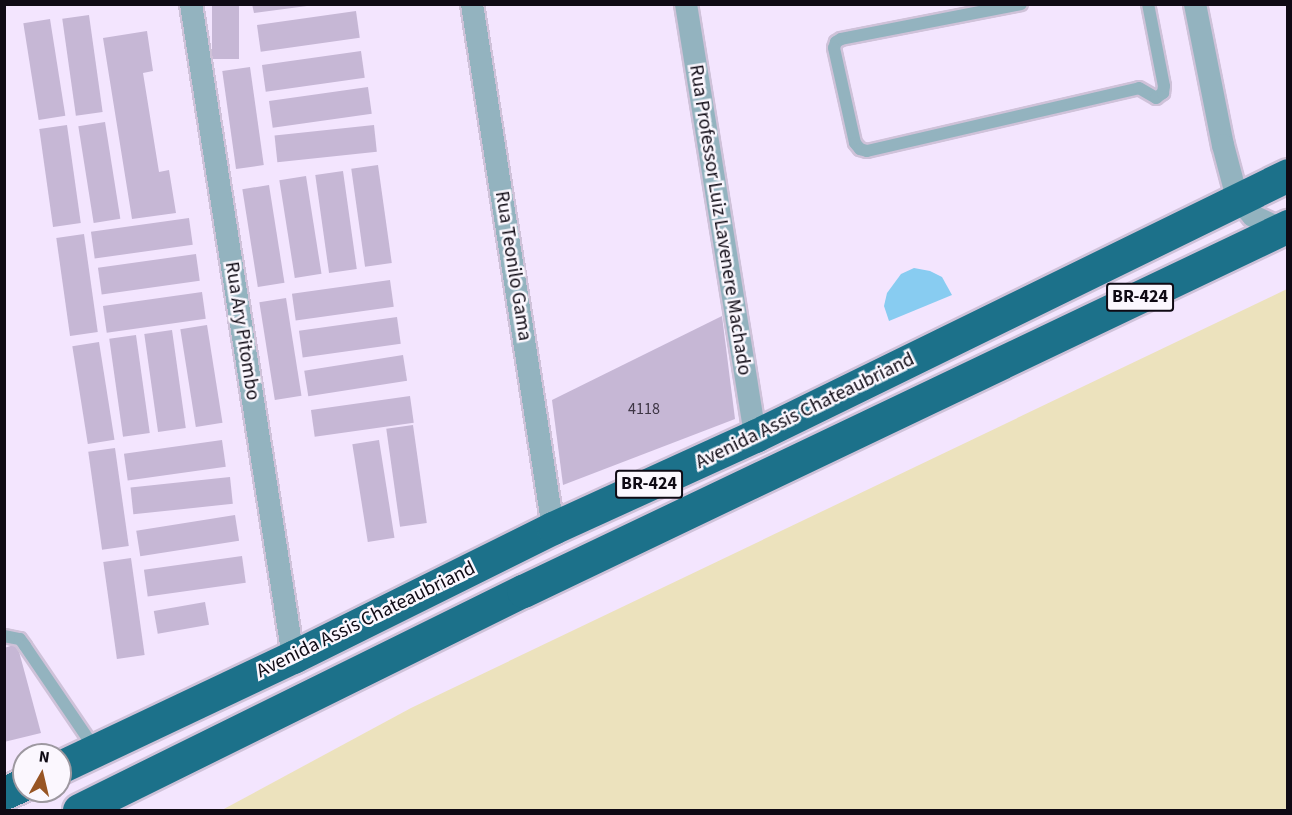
<!DOCTYPE html>
<html>
<head>
<meta charset="utf-8">
<style>
	body { margin:0 }
	#map { position:relative; width:1292px; height:815px; overflow:hidden; background:#f3e5fe; font-family:"Source Sans 3",sans-serif }
	div>[style] { position:absolute }
	.sand>* { inset:0; background:#ece2bd }
	.water>* { inset:0; background:#88ccf1 }
	.building>* { inset:0; background:#c6b7d5; transform-origin:0 0 }
	.roads { filter:drop-shadow(2px 0 #cfc2d9) drop-shadow(-2px 0 #cfc2d9) drop-shadow(0 2px #cfc2d9) drop-shadow(0 -2px #cfc2d9) }
	.lane>* { height:12px; margin:-6px; padding:0 6px; transform-origin:6px; border-radius:6px; background:#93b3bf }
	.street>* { height:22px; margin:-11px; padding:0 11px; transform-origin:11px; border-radius:11px; background:#93b3bf }
	.highway>* { height:33px; margin:-16.5px; padding:0 16.5px; transform-origin:16.5px; border-radius:16.5px; background:#1c718a }
	span { translate:-50% -50%; white-space:nowrap; text-align:center; line-height:1.15; -webkit-text-stroke:5px #fbf7fe; paint-order:stroke }
	.number-label { font-size:16px; color:#3d3544 }
	.number-label span { -webkit-text-stroke-width:0 }
	.shield-label span { padding:2px 4px; background:#fbf7fe; border:2px solid; border-radius:4px; -webkit-text-stroke-width:0 }
	.shield-label { font-size:18px; color:#0f0a14; font-weight:700 }
	.street-label { font-size:20px; color:#0f0a14 }
	.frame { position:absolute; inset:0; border:6px solid #0f0a14; pointer-events:none }
	.north { position:absolute; left:12px; top:743px; width:60px; height:60px; box-sizing:border-box; background:#fbf7fe; border:2px solid #9d98a0; border-radius:50%; rotate:8deg; font-size:16px; font-weight:700; line-height:24px; text-align:center; color:#0f0a14 }
	.north::after { content:''; display:block; margin:auto; width:21px; height:27px; background:#985524; clip-path:polygon(50% 0,100% 100%,50% 72%,0 100%) }
</style>
</head>
<body>
<div id="map">
	<div class="sand">
		<i style="clip-path:polygon(1287px 289px,1287px 810px,222px 810px,411px 708px)"></i>
	</div>
	<div class="water">
		<i style="clip-path:polygon(914px 268px,930px 271px,942px 277px,952px 295px,889px 321px,884px 306px,887px 293px,901px 274px)"></i>
	</div>
	<div class="building">
		<i style="left:212px;top:4px;width:27px;height:55px"></i>
		<i style="clip-path:polygon(252px 4px,307px 4px,307px 6px,254px 13px)"></i>
		<i style="left:356px;top:11px;width:27px;height:100px;rotate:82deg"></i>
		<i style="left:89px;top:15px;width:98px;height:27px;rotate:82deg"></i>
		<i style="left:50px;top:19px;width:98px;height:27px;rotate:81deg"></i>
		<i style="clip-path:polygon(147px 31px,153px 71px,143px 73px,159px 172px,169px 170px,176px 213px,132px 219px,103px 38px)"></i>
		<i style="left:361px;top:51px;width:27px;height:100px;rotate:82deg"></i>
		<i style="left:250px;top:67px;width:99px;height:28px;rotate:82deg"></i>
		<i style="left:368px;top:87px;width:27px;height:100px;rotate:82deg"></i>
		<i style="left:105px;top:122px;width:98px;height:27px;rotate:81deg"></i>
		<i style="left:67px;top:125px;width:99px;height:28px;rotate:82deg"></i>
		<i style="left:374px;top:125px;width:27px;height:100px;rotate:84deg"></i>
		<i style="left:378px;top:165px;width:99px;height:27px;rotate:82deg"></i>
		<i style="left:343px;top:171px;width:99px;height:28px;rotate:82deg"></i>
		<i style="left:306px;top:176px;width:99px;height:27px;rotate:81deg"></i>
		<i style="left:269px;top:185px;width:99px;height:27px;rotate:81deg"></i>
		<i style="left:189px;top:218px;width:27px;height:99px;rotate:82deg"></i>
		<i style="left:84px;top:234px;width:99px;height:28px;rotate:82deg"></i>
		<i style="left:196px;top:254px;width:27px;height:99px;rotate:82deg"></i>
		<i style="left:390px;top:280px;width:27px;height:99px;rotate:82deg"></i>
		<i style="left:202px;top:292px;width:27px;height:100px;rotate:82deg"></i>
		<i style="left:286px;top:298px;width:99px;height:27px;rotate:81deg"></i>
		<i style="clip-path:polygon(722px 316px,735px 419px,563px 485px,552px 400px)"></i>
		<i style="left:397px;top:317px;width:27px;height:99px;rotate:82deg"></i>
		<i style="left:207px;top:325px;width:99px;height:27px;rotate:81deg"></i>
		<i style="left:172px;top:330px;width:99px;height:28px;rotate:82deg"></i>
		<i style="left:136px;top:335px;width:99px;height:27px;rotate:82deg"></i>
		<i style="left:99px;top:342px;width:99px;height:27px;rotate:81deg"></i>
		<i style="left:403px;top:355px;width:26px;height:100px;rotate:81deg"></i>
		<i style="left:410px;top:396px;width:27px;height:100px;rotate:82deg"></i>
		<i style="left:413px;top:425px;width:99px;height:27px;rotate:82deg"></i>
		<i style="left:222px;top:440px;width:27px;height:99px;rotate:82deg"></i>
		<i style="left:379px;top:440px;width:99px;height:27px;rotate:81deg"></i>
		<i style="left:115px;top:448px;width:99px;height:27px;rotate:82deg"></i>
		<i style="left:230px;top:477px;width:27px;height:100px;rotate:84deg"></i>
		<i style="left:235px;top:515px;width:26px;height:100px;rotate:81deg"></i>
		<i style="left:242px;top:556px;width:27px;height:99px;rotate:82deg"></i>
		<i style="left:131px;top:558px;width:98px;height:28px;rotate:82deg"></i>
		<i style="left:205px;top:602px;width:23px;height:52px;rotate:80deg"></i>
		<i style="clip-path:polygon(17px 644px,41px 733px,4px 742px,4px 648px)"></i>
	</div>
	<div class="roads">
		<div class="lane">
			<i style="left:1021px;top:4px;width:183px;rotate:169deg"></i>
			<i style="left:841px;top:39px;width:6px;rotate:149deg"></i>
			<i style="left:836px;top:42px;width:6px;rotate:108deg"></i>
			<i style="left:834px;top:48px;width:97px;rotate:77.5deg"></i>
			<i style="left:855px;top:143px;width:8px;rotate:50deg"></i>
			<i style="left:860px;top:149px;width:7px;rotate:16deg"></i>
			<i style="left:867px;top:151px;width:279px;rotate:-13deg"></i>
			<i style="left:1139px;top:88px;width:20px;rotate:30deg"></i>
			<i style="left:1156px;top:98px;width:9px;rotate:-36deg"></i>
			<i style="left:1163px;top:93px;width:7px;rotate:-82deg"></i>
			<i style="left:1164px;top:86px;width:84px;rotate:-101deg"></i>
			<i style="left:4px;top:636px;width:16px;rotate:11deg"></i>
			<i style="left:20px;top:639px;width:9px;rotate:54deg"></i>
			<i style="left:25px;top:646px;width:125px;rotate:55.8deg"></i>
		</div>
		<div class="street">
			<i style="left:191px;top:4px;width:661px;rotate:81.12deg"></i>
			<i style="left:472px;top:4px;width:530px;rotate:81.21deg"></i>
			<i style="left:686px;top:4px;width:437px;rotate:80.9deg"></i>
			<i style="left:1195px;top:4px;width:144px;rotate:78.8deg"></i>
			<i style="left:1223px;top:145px;width:55px;rotate:75.2deg"></i>
			<i style="left:1237px;top:198px;width:24px;rotate:48deg"></i>
			<i style="left:1253px;top:216px;width:23px;rotate:25deg"></i>
			<i style="left:1274px;top:226px;width:12px"></i>
		</div>
		<div class="highway">
			<i style="left:60px;top:767px;width:258px;rotate:-25.3deg"></i>
			<i style="left:293px;top:657px;width:290px;rotate:-26.4deg"></i>
			<i style="left:553px;top:528px;width:222px;rotate:-24.5deg"></i>
			<i style="left:755px;top:436px;width:593px;rotate:-26.09deg"></i>
			<i style="left:4px;top:793px;width:22px;rotate:-24deg"></i>
			<i style="left:79px;top:810px;width:495px;rotate:-26.3deg"></i>
			<i style="left:523px;top:591px;width:848px;rotate:-25.51deg"></i>
		</div>
	</div>
	<div class="number-label">
		<span style="left:644px;top:409px">4118</span>
	</div>
	<div class="shield-label">
		<span style="left:1140px;top:297px">BR-424</span>
		<span style="left:649px;top:484px">BR-424</span>
	</div>
	<div class="street-label">
		<span style="left:720px;top:220px;rotate:81deg">Rua Professor Luiz Lavenere Machado</span>
		<span style="left:513px;top:266px;rotate:81deg">Rua Teonilo Gama</span>
		<span style="left:242px;top:331px;rotate:81deg">Rua Ary Pitombo</span>
		<span style="left:805px;top:411px;rotate:-26deg">Avenida Assis Chateaubriand</span>
		<span style="left:366px;top:620px;rotate:-26deg">Avenida Assis Chateaubriand</span>
	</div>
	<div class="frame"></div>
	<div class="north">N</div>
</div>
</body>
</html>
